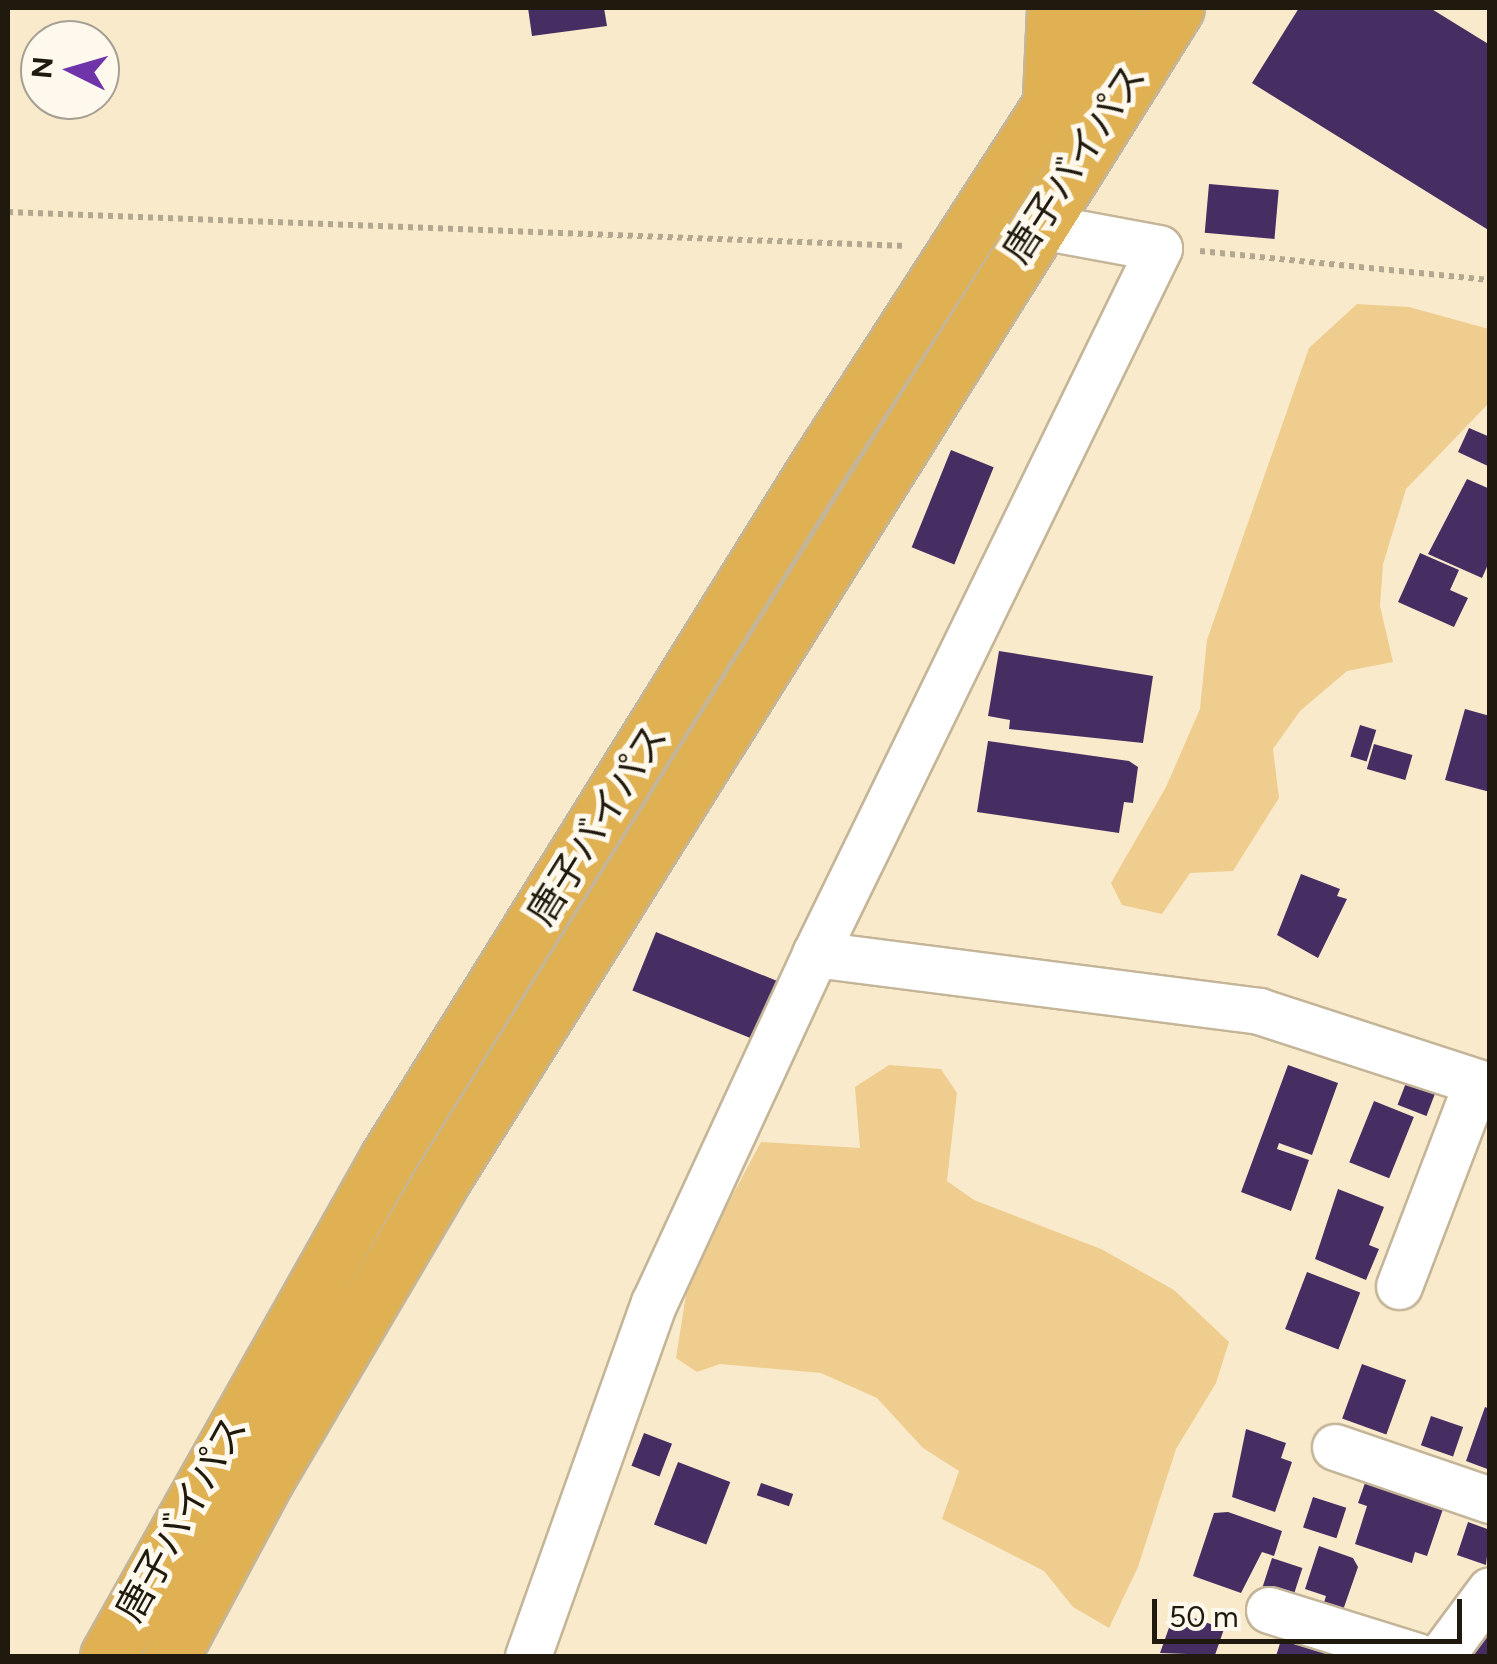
<!DOCTYPE html>
<html>
<head>
<meta charset="utf-8">
<style>
	body { margin:0 }
	#map { position:relative; width:1497px; height:1664px; overflow:hidden; background:#faeacc; font-family:Figtree,"Noto Sans JP",sans-serif }
	div>[style] { position:absolute }
	.green>* { inset:0; background:#eecd8e }
	.building>* { inset:0; background:#462e63; transform-origin:0 0 }
	.path>* { height:6px; margin-top:-3px; transform-origin:0; background:repeating-linear-gradient(90deg,#b4a78f 0 5px,transparent 0 10px) }
	.roads { filter:drop-shadow(2px 0 #c4b598) drop-shadow(-2px 0 #c4b598) drop-shadow(0 2px #c4b598) drop-shadow(0 -2px #c4b598) }
	.minor>* { height:45px; margin:-22.5px; padding:0 22.5px; transform-origin:22.5px; border-radius:22.5px; background:#fff }
	.highway>* { height:55px; margin:-27.5px; padding:0 27.5px; transform-origin:27.5px; border-radius:27.5px; background:#e0b152 }
	span { translate:-50% -50%; white-space:nowrap; text-align:center; line-height:1.15; -webkit-text-stroke:10px #fff9ed; paint-order:stroke }
	.street-label { font-size:38px; color:#1f190e }
	.frame { position:absolute; inset:0; border:10px solid #1f190e; pointer-events:none }
	.north { position:absolute; left:20px; top:20px; width:100px; height:100px; box-sizing:border-box; background:#fff9ed; border:2px solid #a59f94; border-radius:50%; rotate:275deg; font-size:28px; font-weight:700; line-height:40px; text-align:center; color:#1f190e }
	.north::after { content:''; display:block; margin:auto; width:35px; height:45px; background:#6f34aa; clip-path:polygon(50% 0,100% 100%,50% 72%,0 100%) }
	.scale { position:absolute; left:1152px; top:1599px; width:310px; height:45px; box-sizing:border-box; border:5px solid #1f190e; border-top:0; padding-left:12px; font-size:30px; line-height:35px; white-space:nowrap; color:#1f190e; -webkit-text-stroke:8px #fff9ed; paint-order:stroke }
</style>
</head>
<body>
<div id="map">
	<div class="green">
		<i style="clip-path:polygon(1357px 304px,1409px 307px,1489px 329px,1489px 403px,1406px 489px,1383px 564px,1380px 606px,1393px 662px,1347px 671px,1300px 711px,1273px 749px,1279px 798px,1233px 871px,1190px 873px,1162px 914px,1122px 905px,1111px 883px,1166px 787px,1200px 709px,1207px 640px,1309px 348px)"></i>
		<i style="clip-path:polygon(889px 1065px,941px 1069px,957px 1093px,947px 1181px,974px 1200px,1101px 1249px,1174px 1290px,1229px 1342px,1216px 1383px,1176px 1449px,1138px 1567px,1109px 1628px,1073px 1607px,1044px 1571px,942px 1519px,959px 1471px,923px 1448px,877px 1398px,821px 1373px,720px 1364px,697px 1372px,676px 1358px,689px 1276px,761px 1142px,860px 1148px,855px 1087px)"></i>
	</div>
	<div class="building">
		<i style="clip-path:polygon(528px 8px,604px 8px,607px 26px,532px 36px)"></i>
		<i style="clip-path:polygon(1299px 8px,1430px 8px,1490px 45px,1490px 231px,1252px 83px)"></i>
		<i style="left:1209px;top:184px;width:70px;height:49px;rotate:5deg"></i>
		<i style="clip-path:polygon(1469px 428px,1490px 437px,1490px 467px,1458px 452px)"></i>
		<i style="left:951px;top:450px;width:46px;height:105px;rotate:22deg"></i>
		<i style="clip-path:polygon(1467px 479px,1490px 489px,1490px 560px,1482px 578px,1428px 554px)"></i>
		<i style="clip-path:polygon(1420px 553px,1459px 570px,1450px 590px,1468px 598px,1454px 627px,1398px 602px)"></i>
		<i style="clip-path:polygon(999px 651px,1153px 676px,1143px 743px,1009px 729px,1010px 720px,988px 716px)"></i>
		<i style="clip-path:polygon(1465px 709px,1490px 716px,1490px 792px,1445px 780px)"></i>
		<i style="left:1360px;top:725px;width:17px;height:33px;rotate:17deg"></i>
		<i style="clip-path:polygon(988px 741px,1129px 761px,1138px 767px,1133px 803px,1124px 802px,1119px 833px,977px 812px)"></i>
		<i style="left:1374px;top:744px;width:40px;height:26px;rotate:16deg"></i>
		<i style="clip-path:polygon(1301px 874px,1340px 889px,1337px 896px,1347px 899px,1318px 958px,1277px 935px)"></i>
		<i style="left:656px;top:932px;width:136px;height:63px;rotate:22deg"></i>
		<i style="clip-path:polygon(1288px 1065px,1338px 1083px,1312px 1155px,1279px 1143px,1277px 1149px,1309px 1160px,1291px 1211px,1241px 1192px)"></i>
		<i style="left:1409px;top:1075px;width:31px;height:32px;rotate:21deg"></i>
		<i style="left:1374px;top:1101px;width:43px;height:66px;rotate:22deg"></i>
		<i style="clip-path:polygon(1338px 1189px,1384px 1207px,1369px 1245px,1379px 1249px,1366px 1280px,1315px 1259px)"></i>
		<i style="left:1307px;top:1272px;width:57px;height:61px;rotate:21deg"></i>
		<i style="left:1362px;top:1364px;width:47px;height:58px;rotate:20deg"></i>
		<i style="clip-path:polygon(1485px 1407px,1490px 1409px,1490px 1470px,1466px 1461px)"></i>
		<i style="left:1431px;top:1416px;width:34px;height:31px;rotate:19deg"></i>
		<i style="clip-path:polygon(1246px 1429px,1286px 1443px,1281px 1458px,1292px 1462px,1275px 1512px,1232px 1497px)"></i>
		<i style="left:644px;top:1433px;width:30px;height:35px;rotate:21deg"></i>
		<i style="left:678px;top:1462px;width:56px;height:67px;rotate:21deg"></i>
		<i style="clip-path:polygon(1366px 1480px,1444px 1506px,1427px 1556px,1415px 1552px,1412px 1563px,1355px 1544px,1367px 1506px,1358px 1503px)"></i>
		<i style="left:761px;top:1483px;width:34px;height:13px;rotate:19deg"></i>
		<i style="left:1313px;top:1497px;width:35px;height:32px;rotate:18deg"></i>
		<i style="clip-path:polygon(1228px 1512px,1282px 1531px,1274px 1556px,1262px 1552px,1241px 1593px,1193px 1576px,1214px 1513px)"></i>
		<i style="clip-path:polygon(1468px 1522px,1490px 1530px,1486px 1565px,1457px 1555px)"></i>
		<i style="clip-path:polygon(1319px 1546px,1353px 1558px,1358px 1567px,1342px 1613px,1323px 1606px,1326px 1596px,1305px 1589px)"></i>
		<i style="left:1272px;top:1558px;width:32px;height:30px;rotate:18deg"></i>
		<i style="clip-path:polygon(1175px 1611px,1224px 1629px,1215px 1655px,1160px 1653px)"></i>
		<i style="clip-path:polygon(1484px 1626px,1490px 1629px,1490px 1656px,1473px 1656px)"></i>
		<i style="clip-path:polygon(1284px 1631px,1331px 1647px,1328px 1656px,1276px 1656px)"></i>
	</div>
	<div class="path">
		<i style="left:8px;top:212px;width:899px;rotate:2.17deg"></i>
		<i style="left:1200px;top:251px;width:291px;rotate:5.7deg"></i>
	</div>
	<div class="roads">
		<div class="minor">
			<i style="left:815px;top:954px;width:448px;rotate:7.3deg"></i>
			<i style="left:1259px;top:1011px;width:243px;rotate:18deg"></i>
			<i style="left:1399px;top:1286px;width:218px;rotate:-69.1deg"></i>
			<i style="left:1335px;top:1447px;width:164px;rotate:18.9deg"></i>
			<i style="left:1269px;top:1610px;width:155px;rotate:17.3deg"></i>
			<i style="left:528px;top:1656px;width:375px;rotate:-70.4deg"></i>
			<i style="left:654px;top:1303px;width:384px;rotate:-65.2deg"></i>
			<i style="left:815px;top:954px;width:785px;rotate:-64.02deg"></i>
			<i style="left:1159px;top:248px;width:126px;rotate:-169.5deg"></i>
			<i style="left:1441px;top:1656px;width:82px;rotate:-53.4deg"></i>
		</div>
		<div class="highway">
			<i style="left:1051px;top:97px;width:89px;rotate:-87.4deg"></i>
			<i style="left:108px;top:1656px;width:571px;rotate:-60.65deg"></i>
			<i style="left:388px;top:1158px;width:817px;rotate:-58.16deg"></i>
			<i style="left:819px;top:464px;width:543px;rotate:-57.19deg"></i>
			<i style="left:171px;top:1656px;width:203px;rotate:-61.8deg"></i>
			<i style="left:267px;top:1477px;width:341px;rotate:-59.5deg"></i>
			<i style="left:440px;top:1183px;width:1386px;rotate:-57.94deg"></i>
		</div>
	</div>
	<div class="street-label">
		<span style="left:1075px;top:164px;rotate:-57deg">唐子バイパス</span>
		<span style="left:598px;top:825px;rotate:-58deg">唐子バイパス</span>
		<span style="left:182px;top:1519px;rotate:-61deg">唐子バイパス</span>
	</div>
	<div class="frame"></div>
	<div class="north">N</div>
	<div class="scale">50 m</div>
</div>
</body>
</html>
